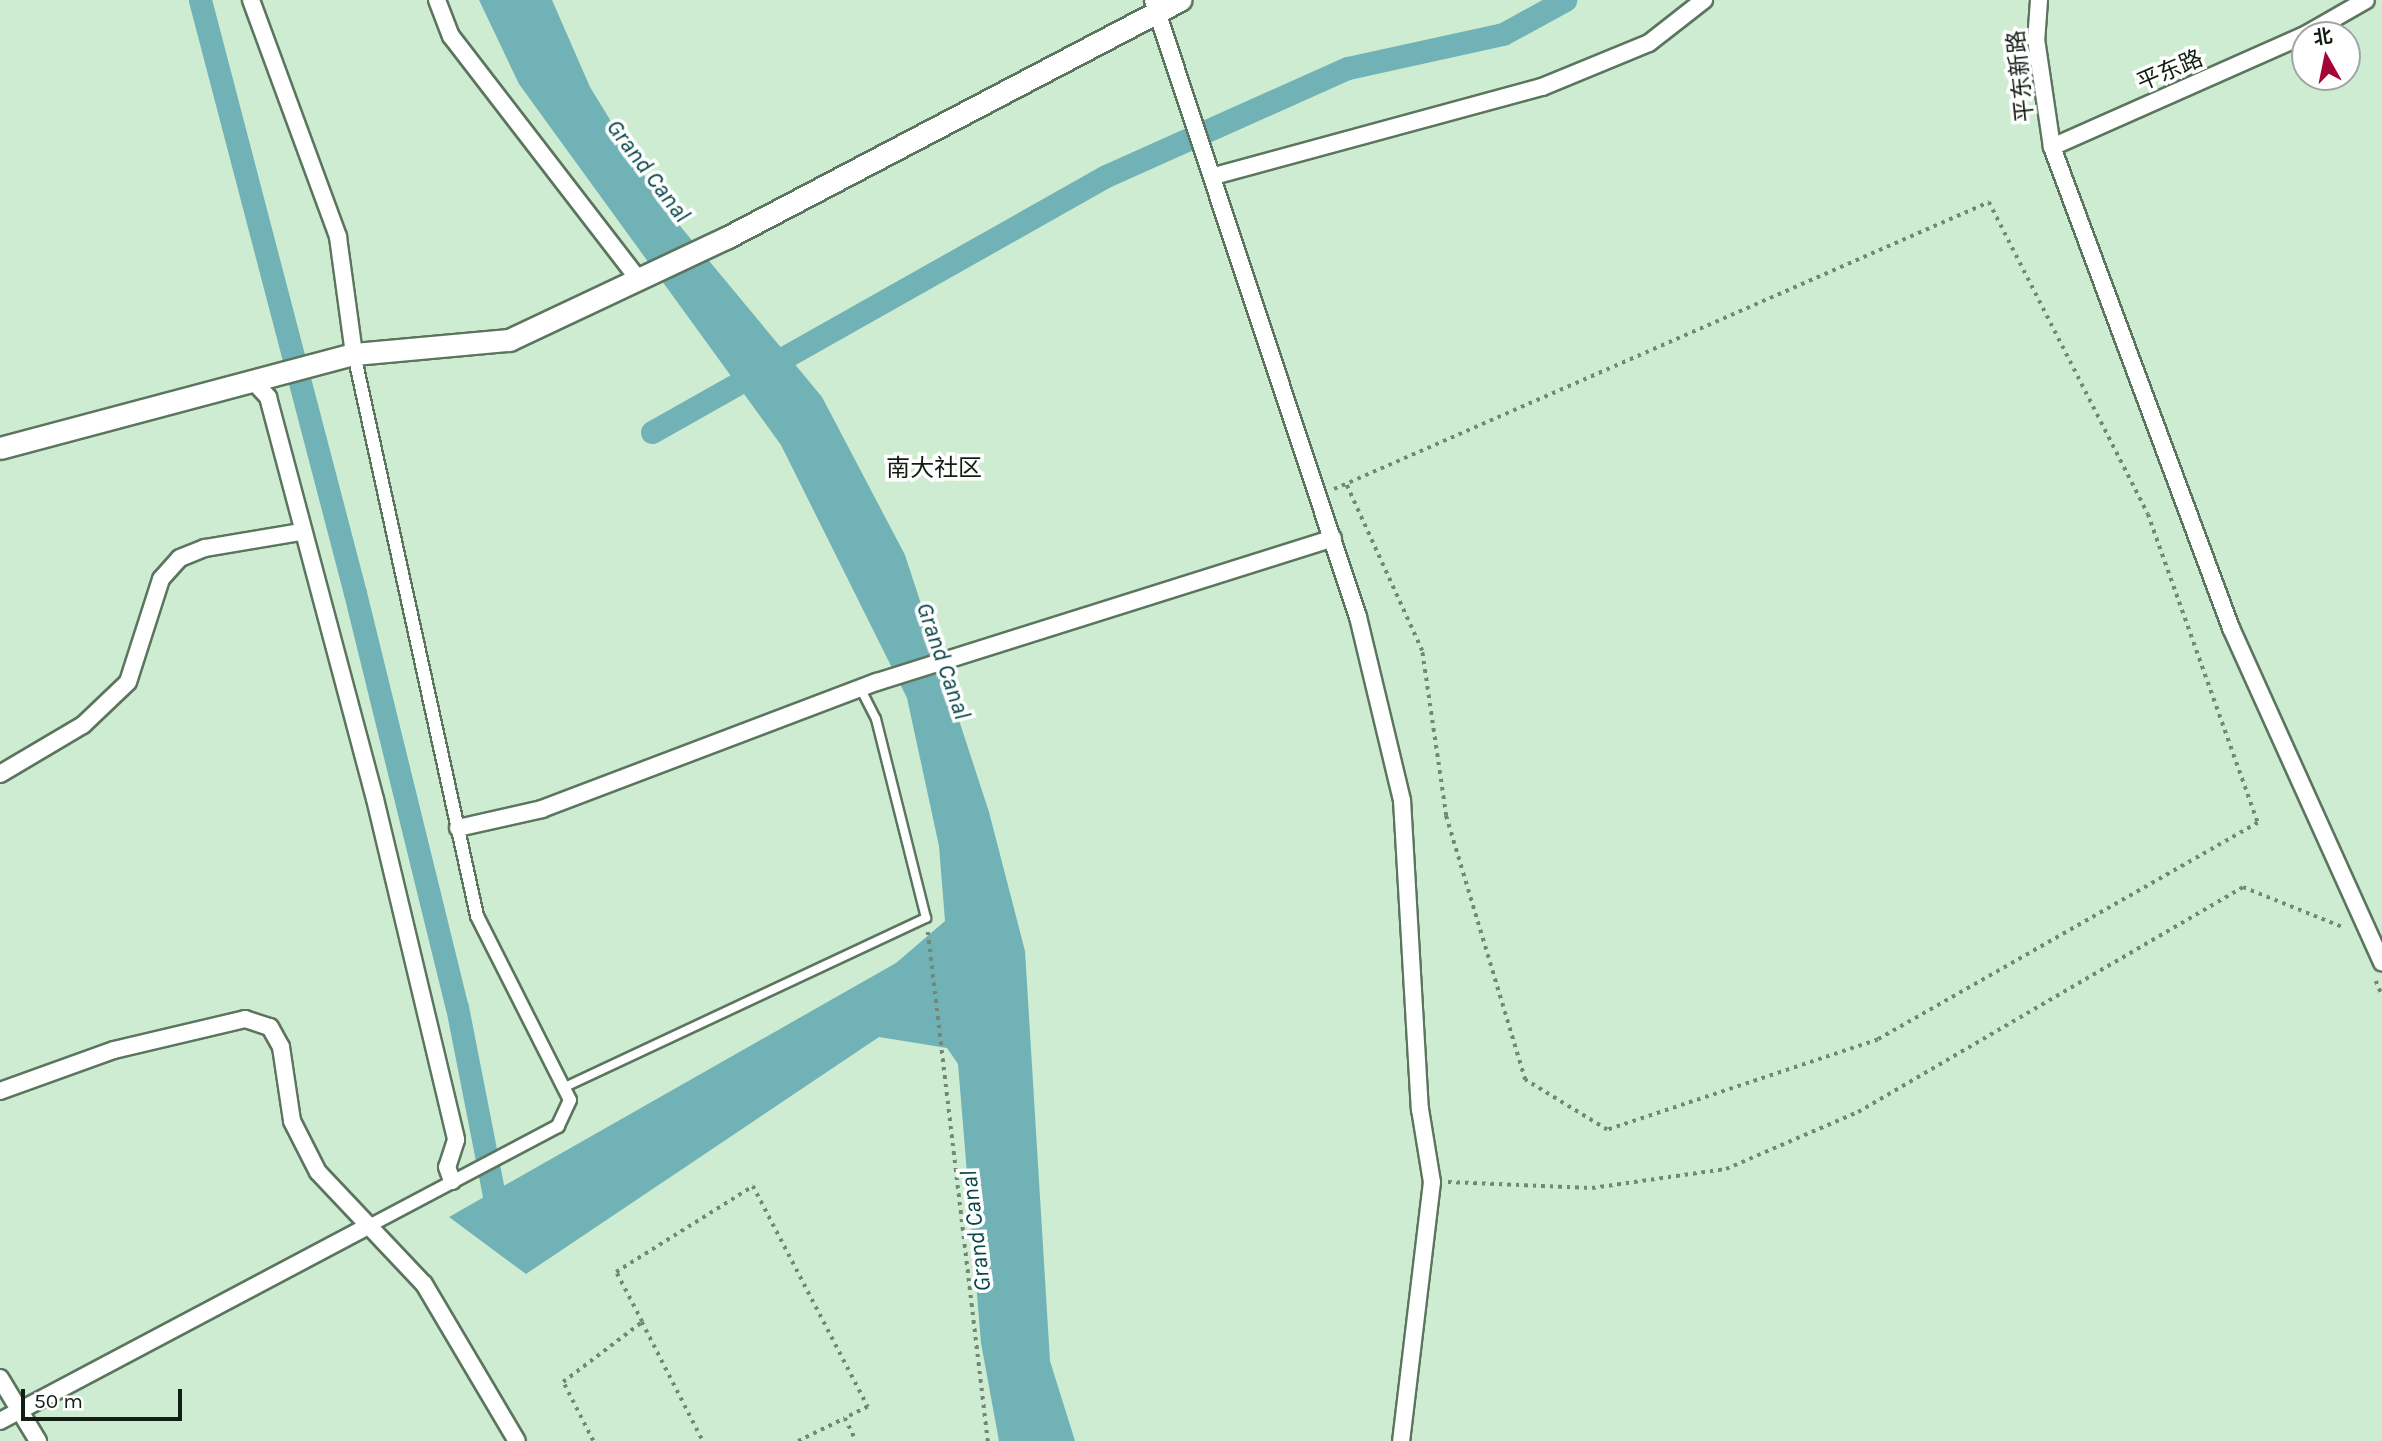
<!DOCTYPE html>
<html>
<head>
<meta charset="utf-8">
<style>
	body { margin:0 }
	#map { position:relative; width:2382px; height:1441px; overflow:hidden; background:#ceecd1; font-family:Karla,"Noto Sans SC",sans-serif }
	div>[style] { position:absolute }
	.water>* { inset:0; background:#71b2b6 }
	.canal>* { height:23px; margin:-11.5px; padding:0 11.5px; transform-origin:11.5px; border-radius:11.5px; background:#71b2b6 }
	.path>* { height:3.5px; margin-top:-1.75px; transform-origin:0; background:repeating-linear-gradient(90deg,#738775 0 3.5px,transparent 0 8.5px) }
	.roads { filter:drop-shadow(2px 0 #5b755e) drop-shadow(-2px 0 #5b755e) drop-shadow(0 2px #5b755e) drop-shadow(0 -2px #5b755e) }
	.service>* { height:8px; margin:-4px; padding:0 4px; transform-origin:4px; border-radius:4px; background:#fff }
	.pedestrian>* { height:12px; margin:-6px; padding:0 6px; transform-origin:6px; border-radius:6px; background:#fff }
	.minor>* { height:16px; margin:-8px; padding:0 8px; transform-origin:8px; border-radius:8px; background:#fff }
	.tertiary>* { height:21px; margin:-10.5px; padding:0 10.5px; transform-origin:10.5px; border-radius:10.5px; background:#fff }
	span { translate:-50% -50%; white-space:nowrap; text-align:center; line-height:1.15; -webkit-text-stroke:7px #fff; paint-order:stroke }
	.street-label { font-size:23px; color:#121d14 }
	.water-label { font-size:24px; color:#074549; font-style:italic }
	.neighbourhood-label { font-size:24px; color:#121d14 }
	.north { position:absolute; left:2291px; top:21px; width:70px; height:70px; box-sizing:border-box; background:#fff; border:2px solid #a0a5a1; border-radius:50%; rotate:351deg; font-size:19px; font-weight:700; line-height:28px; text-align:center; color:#121d14 }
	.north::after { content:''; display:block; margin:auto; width:24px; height:32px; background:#a30537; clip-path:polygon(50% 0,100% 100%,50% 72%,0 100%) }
	.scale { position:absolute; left:21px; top:1389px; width:161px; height:32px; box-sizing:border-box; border:4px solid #121d14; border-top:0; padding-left:9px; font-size:21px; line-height:24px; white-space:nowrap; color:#121d14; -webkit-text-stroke:5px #fff; paint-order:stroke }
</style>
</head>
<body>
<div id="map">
	<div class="water">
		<i style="clip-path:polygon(479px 0,552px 0,590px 87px,661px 203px,822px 397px,905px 555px,989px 812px,1025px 951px,1050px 1361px,1075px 1441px,999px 1441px,981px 1343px,958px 1064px,947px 1048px,879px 1037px,526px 1274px,449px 1217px,896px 963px,945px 921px,939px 846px,907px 698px,781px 445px,519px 84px)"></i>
	</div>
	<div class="canal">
		<i style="left:200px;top:0;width:613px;rotate:75.35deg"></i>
		<i style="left:355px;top:593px;width:426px;rotate:76.2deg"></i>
		<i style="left:457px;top:1007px;width:193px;rotate:78.9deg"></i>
		<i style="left:494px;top:1196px;width:28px;rotate:42deg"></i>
		<i style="left:652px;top:432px;width:521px;rotate:-29.42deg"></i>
		<i style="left:1106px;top:176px;width:265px;rotate:-24.1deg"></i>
		<i style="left:1348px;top:68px;width:159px;rotate:-12.4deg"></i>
		<i style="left:1503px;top:34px;width:71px;rotate:-28.7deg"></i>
	</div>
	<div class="path">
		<i style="left:1334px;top:489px;width:715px;rotate:-23.66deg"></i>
		<i style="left:1989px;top:202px;width:350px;rotate:63deg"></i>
		<i style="left:2148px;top:514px;width:328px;rotate:70.4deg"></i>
		<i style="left:2258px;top:823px;width:438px;rotate:150.3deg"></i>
		<i style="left:1878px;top:1040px;width:286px;rotate:161.6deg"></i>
		<i style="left:1607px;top:1130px;width:96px;rotate:-148.6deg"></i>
		<i style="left:1525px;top:1080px;width:276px;rotate:-106.7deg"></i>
		<i style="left:1446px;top:816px;width:167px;rotate:-98.3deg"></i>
		<i style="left:1422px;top:651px;width:183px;rotate:-114.5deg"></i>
		<i style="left:928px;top:932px;width:513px;rotate:83.28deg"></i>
		<i style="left:2376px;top:981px;width:15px;rotate:67deg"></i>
		<i style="left:1448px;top:1182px;width:144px;rotate:2.4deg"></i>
		<i style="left:1592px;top:1188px;width:135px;rotate:-8.1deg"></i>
		<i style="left:1726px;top:1169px;width:144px;rotate:-23.4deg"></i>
		<i style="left:1858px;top:1112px;width:446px;rotate:-30.3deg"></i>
		<i style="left:2243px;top:887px;width:110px;rotate:21.9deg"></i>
		<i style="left:642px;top:1322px;width:134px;rotate:62.9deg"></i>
		<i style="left:593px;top:1441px;width:66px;rotate:-117deg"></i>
		<i style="left:563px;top:1382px;width:99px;rotate:-37.2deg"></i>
		<i style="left:642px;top:1322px;width:56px;rotate:-117.5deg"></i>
		<i style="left:616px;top:1272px;width:162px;rotate:-32.1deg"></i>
		<i style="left:753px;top:1186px;width:249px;rotate:62.5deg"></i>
		<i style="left:868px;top:1407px;width:25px;rotate:154deg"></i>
		<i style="left:798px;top:1441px;width:52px;rotate:-26.1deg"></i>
		<i style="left:845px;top:1418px;width:25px;rotate:64deg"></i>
	</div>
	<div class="roads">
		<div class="service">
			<i style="left:563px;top:1088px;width:401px;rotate:-25.1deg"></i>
			<i style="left:926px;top:918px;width:205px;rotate:-104.1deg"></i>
			<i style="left:876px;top:719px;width:35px;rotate:-117deg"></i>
		</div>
		<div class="pedestrian">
			<i style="left:354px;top:354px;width:575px;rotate:77.65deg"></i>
			<i style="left:477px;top:916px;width:206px;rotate:63.2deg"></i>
			<i style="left:570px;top:1100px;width:29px;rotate:115deg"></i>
			<i style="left:558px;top:1126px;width:218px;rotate:152.1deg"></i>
		</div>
		<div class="minor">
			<i style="left:251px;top:0;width:252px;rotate:69.8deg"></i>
			<i style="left:338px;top:237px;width:118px;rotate:82.2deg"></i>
			<i style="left:437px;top:0;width:39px;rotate:69deg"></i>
			<i style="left:451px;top:36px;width:307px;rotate:52.4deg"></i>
			<i style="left:1153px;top:0;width:650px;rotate:71.62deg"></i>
			<i style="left:1358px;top:617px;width:188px;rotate:76.5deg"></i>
			<i style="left:1402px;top:800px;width:310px;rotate:86.7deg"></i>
			<i style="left:1420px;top:1109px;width:74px;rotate:80.7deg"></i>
			<i style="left:1432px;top:1182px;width:261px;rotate:96.8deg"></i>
			<i style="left:2039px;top:0;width:39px;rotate:94deg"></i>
			<i style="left:2036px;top:39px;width:109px;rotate:81.6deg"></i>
			<i style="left:2052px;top:147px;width:513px;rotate:69.59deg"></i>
			<i style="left:2231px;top:628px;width:367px;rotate:65.7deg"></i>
			<i style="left:2305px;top:35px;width:70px;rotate:-29.8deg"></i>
			<i style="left:2052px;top:147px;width:277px;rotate:-23.9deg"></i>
			<i style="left:1214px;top:176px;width:340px;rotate:-15.2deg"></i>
			<i style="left:1542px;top:87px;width:116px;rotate:-22.4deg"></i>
			<i style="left:1649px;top:43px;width:70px;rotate:-38deg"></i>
			<i style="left:254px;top:382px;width:21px;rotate:47deg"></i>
			<i style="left:268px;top:397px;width:416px;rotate:75.1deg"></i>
			<i style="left:375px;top:799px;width:350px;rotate:76.6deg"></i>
			<i style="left:456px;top:1140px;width:28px;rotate:108deg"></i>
			<i style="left:447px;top:1167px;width:15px;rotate:70deg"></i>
			<i style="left:0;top:774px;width:96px;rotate:-30.6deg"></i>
			<i style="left:83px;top:725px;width:62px;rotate:-43.7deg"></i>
			<i style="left:128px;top:682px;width:108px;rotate:-72.2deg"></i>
			<i style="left:161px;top:579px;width:28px;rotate:-48deg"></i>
			<i style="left:180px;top:558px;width:27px;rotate:-22deg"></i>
			<i style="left:205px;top:548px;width:97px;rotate:-9.5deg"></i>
			<i style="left:458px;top:828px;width:86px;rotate:-12.7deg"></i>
			<i style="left:542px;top:809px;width:358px;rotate:-20.8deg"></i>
			<i style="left:877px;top:682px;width:478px;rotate:-17.5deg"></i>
			<i style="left:0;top:1091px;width:121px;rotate:-19.8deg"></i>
			<i style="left:114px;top:1050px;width:135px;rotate:-13.3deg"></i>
			<i style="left:245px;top:1019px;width:26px;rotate:18deg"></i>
			<i style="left:270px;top:1027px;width:23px;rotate:61deg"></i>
			<i style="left:281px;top:1047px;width:75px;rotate:81.5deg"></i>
			<i style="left:292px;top:1121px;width:57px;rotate:63deg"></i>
			<i style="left:318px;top:1172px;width:154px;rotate:46.6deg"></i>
			<i style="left:424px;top:1284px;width:182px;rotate:59.4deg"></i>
			<i style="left:0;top:1378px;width:74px;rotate:58.9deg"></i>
			<i style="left:0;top:1421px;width:413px;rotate:-27.9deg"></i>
		</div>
		<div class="tertiary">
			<i style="left:0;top:448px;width:366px;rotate:-14.9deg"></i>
			<i style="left:354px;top:354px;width:156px;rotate:-5.2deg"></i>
			<i style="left:509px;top:340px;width:240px;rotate:-25.2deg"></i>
			<i style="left:726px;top:238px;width:513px;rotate:-27.66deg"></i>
		</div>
	</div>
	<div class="street-label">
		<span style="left:2170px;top:71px;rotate:-23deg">平东路</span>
		<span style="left:2021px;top:76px;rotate:-96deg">平东新路</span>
	</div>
	<div class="water-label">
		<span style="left:648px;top:171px;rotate:53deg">Grand Canal</span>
		<span style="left:943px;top:661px;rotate:71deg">Grand Canal</span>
		<span style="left:976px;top:1231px;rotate:-97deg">Grand Canal</span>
	</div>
	<div class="neighbourhood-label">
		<span style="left:934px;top:469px">南大社区</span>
	</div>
	<div class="north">北</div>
	<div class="scale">50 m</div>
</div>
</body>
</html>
